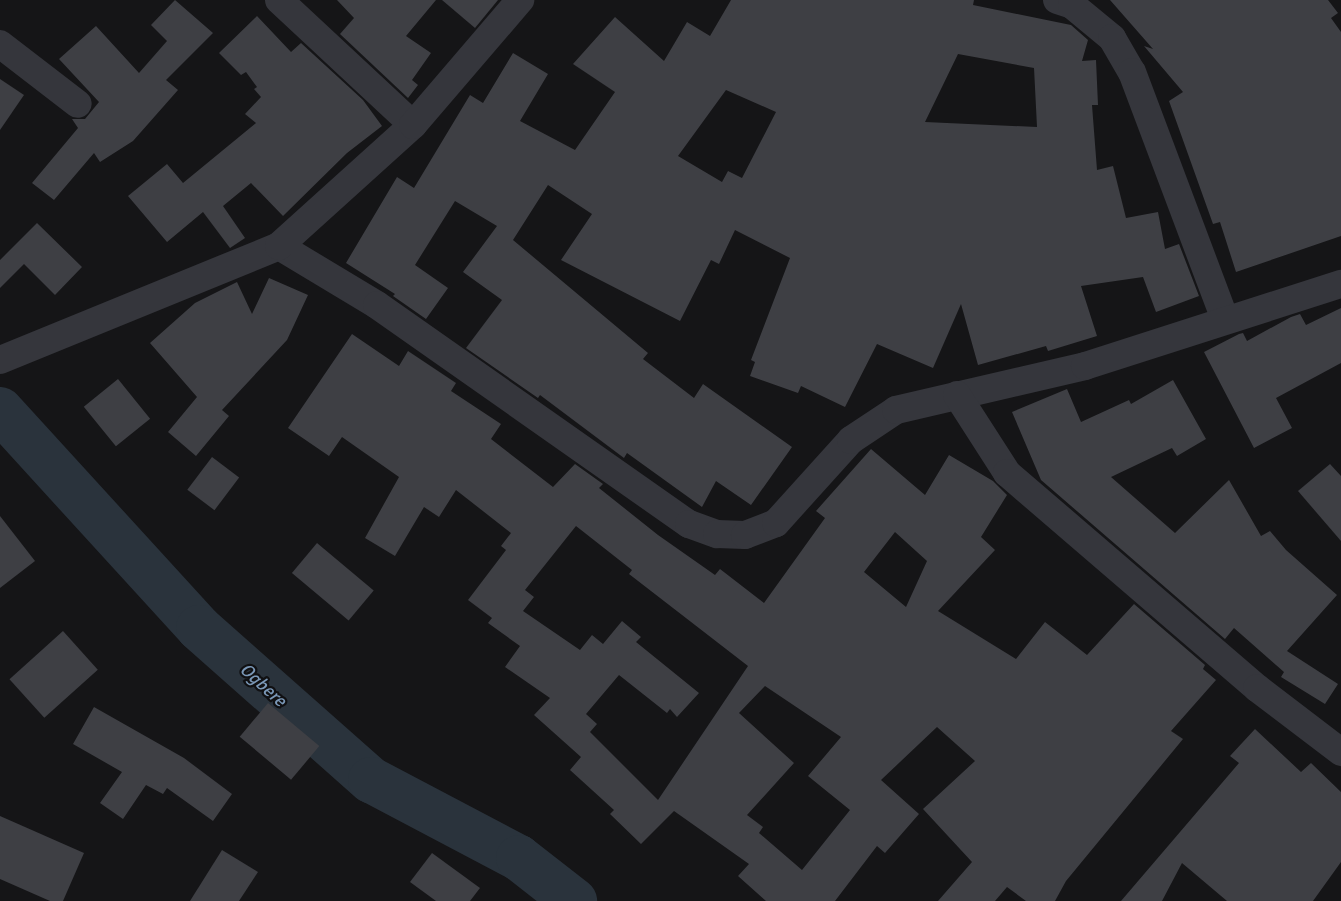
<!DOCTYPE html>
<html>
<head>
<meta charset="utf-8">
<style>
	body { margin:0 }
	#map { position:relative; width:1341px; height:901px; overflow:hidden; background:#151517; font-family:Signika,sans-serif }
	div>[style] { position:absolute }
	.river>* { height:46px; margin:-23px; padding:0 23px; transform-origin:23px; border-radius:23px; background:#2a333c }
	.building>* { inset:0; background:#3e3f44; transform-origin:0 0 }
	.minor>* { height:28px; margin:-14px; padding:0 14px; transform-origin:14px; border-radius:14px; background:#35363c }
	span { translate:-50% -50%; white-space:nowrap; text-align:center; line-height:1.15; -webkit-text-stroke:4.5px #101012; paint-order:stroke }
	.water-label { font-size:18px; color:#7a97b6; font-style:italic }
</style>
</head>
<body>
<div id="map">
	<div class="river">
		<i style="left:0;top:410px;width:295px;rotate:47.6deg"></i>
		<i style="left:199px;top:628px;width:230px;rotate:41.5deg"></i>
		<i style="left:371px;top:780px;width:167px;rotate:27.8deg"></i>
		<i style="left:519px;top:858px;width:70px;rotate:38deg"></i>
	</div>
	<div class="building">
		<i style="clip-path:polygon(175px 0,213px 33px,166px 80px,178px 90px,133px 141px,100px 162px,94px 153px,54px 200px,32px 183px,78px 128px,72px 119px,85px 119px,99px 102px,59px 59px,96px 26px,139px 73px,167px 41px,151px 25px)"></i>
		<i style="clip-path:polygon(337px 0,436px 0,406px 36px,431px 53px,412px 80px,418px 85px,408px 98px,340px 34px,354px 18px)"></i>
		<i style="clip-path:polygon(442px 0,498px 0,475px 28px)"></i>
		<i style="clip-path:polygon(evenodd,731px 0,974px 0,973px 5px,1071px 25px,1088px 40px,1082px 61px,1096px 60px,1098px 105px,1092px 105px,1097px 170px,1113px 166px,1126px 218px,1158px 212px,1165px 249px,1179px 244px,1199px 296px,1156px 312px,1143px 277px,1081px 286px,1097px 336px,1048px 351px,1046px 346px,978px 365px,961px 304px,933px 368px,877px 344px,845px 407px,801px 386px,798px 393px,750px 376px,755px 362px,751px 360px,790px 258px,735px 230px,719px 264px,711px 260px,680px 321px,561px 260px,592px 214px,548px 185px,513px 240px,648px 353px,643px 359px,694px 398px,703px 384px,792px 447px,751px 505px,716px 481px,702px 507px,627px 453px,624px 458px,540px 395px,538px 398px,466px 348px,502px 300px,463px 272px,497px 226px,455px 201px,415px 265px,448px 288px,426px 319px,393px 296px,395px 294px,346px 263px,397px 177px,414px 188px,470px 95px,483px 103px,513px 53px,548px 74px,520px 121px,575px 150px,615px 92px,573px 64px,615px 17px,664px 61px,687px 22px,710px 36px,731px 0,958px 54px,1034px 68px,1037px 127px,925px 122px,958px 54px,731px 0,726px 90px,776px 112px,742px 178px,728px 171px,722px 182px,678px 156px,726px 90px)"></i>
		<i style="clip-path:polygon(1110px 0,1328px 0,1338px 13px,1331px 18px,1341px 32px,1341px 236px,1236px 272px,1220px 222px,1213px 224px,1169px 101px,1183px 92px,1144px 46px,1153px 49px)"></i>
		<i style="clip-path:polygon(257px 16px,291px 52px,301px 43px,363px 100px,382px 126px,347px 153px,283px 216px,251px 183px,223px 206px,245px 238px,230px 248px,203px 212px,167px 242px,128px 196px,167px 164px,183px 183px,256px 123px,245px 114px,261px 97px,254px 89px,257px 87px,246px 72px,241px 75px,219px 53px)"></i>
		<i style="clip-path:polygon(0 79px,24px 95px,0 130px)"></i>
		<i style="clip-path:polygon(37px 223px,82px 267px,55px 295px,24px 264px,0 288px,0 260px)"></i>
		<i style="clip-path:polygon(269px 278px,308px 295px,287px 340px,222px 410px,229px 416px,196px 456px,168px 432px,197px 397px,150px 343px,195px 303px,237px 282px,252px 314px)"></i>
		<i style="clip-path:polygon(1341px 308px,1341px 363px,1276px 398px,1292px 428px,1254px 448px,1204px 352px,1239px 334px,1243px 333px,1247px 341px,1291px 317px,1300px 314px,1306px 325px)"></i>
		<i style="clip-path:polygon(evenodd,352px 334px,399px 366px,408px 351px,456px 383px,451px 391px,501px 424px,491px 439px,553px 487px,575px 464px,603px 484px,599px 488px,658px 535px,715px 575px,720px 569px,764px 603px,825px 518px,816px 511px,871px 449px,925px 495px,949px 455px,993px 481px,1007px 495px,981px 537px,995px 550px,938px 611px,1016px 659px,1045px 622px,1087px 655px,1134px 604px,1205px 665px,1203px 669px,1216px 680px,1171px 731px,1183px 739px,1066px 881px,1055px 901px,1026px 901px,1007px 887px,995px 901px,938px 901px,972px 862px,923px 809px,975px 761px,937px 727px,881px 780px,919px 814px,885px 853px,877px 846px,835px 901px,766px 901px,738px 876px,749px 864px,674px 811px,641px 844px,610px 814px,614px 810px,570px 770px,581px 757px,534px 715px,550px 698px,505px 667px,520px 646px,488px 623px,492px 618px,468px 600px,506px 550px,501px 546px,511px 533px,456px 490px,439px 517px,424px 507px,395px 556px,365px 538px,399px 477px,342px 437px,329px 456px,288px 428px,352px 334px,576px 526px,632px 570px,629px 574px,748px 666px,658px 800px,590px 732px,597px 724px,586px 714px,619px 675px,667px 713px,670px 709px,677px 717px,699px 693px,636px 642px,641px 637px,622px 621px,603px 644px,592px 635px,580px 650px,523px 611px,534px 597px,525px 590px,576px 526px,352px 334px,895px 532px,927px 561px,906px 607px,864px 572px,895px 532px,352px 334px,765px 686px,841px 737px,808px 776px,850px 810px,802px 870px,759px 833px,763px 827px,747px 815px,794px 763px,739px 713px,765px 686px)"></i>
		<i style="left:118px;top:379px;width:51px;height:44px;rotate:51deg"></i>
		<i style="clip-path:polygon(1173px 380px,1206px 439px,1177px 456px,1172px 448px,1111px 477px,1175px 533px,1229px 480px,1261px 536px,1270px 531px,1286px 550px,1337px 595px,1287px 651px,1338px 684px,1325px 704px,1281px 677px,1284px 672px,1234px 628px,1225px 639px,1041px 480px,1012px 412px,1067px 389px,1081px 422px,1129px 400px,1131px 404px)"></i>
		<i style="left:212px;top:457px;width:34px;height:41px;rotate:37deg"></i>
		<i style="clip-path:polygon(1330px 464px,1341px 476px,1341px 541px,1298px 491px)"></i>
		<i style="clip-path:polygon(0 516px,35px 561px,0 588px)"></i>
		<i style="left:317px;top:543px;width:74px;height:39px;rotate:40deg"></i>
		<i style="left:63px;top:631px;width:52px;height:72px;rotate:48deg"></i>
		<i style="left:268px;top:703px;width:67px;height:44px;rotate:40deg"></i>
		<i style="clip-path:polygon(94px 707px,184px 758px,232px 794px,213px 821px,167px 788px,163px 794px,146px 785px,123px 819px,100px 803px,122px 772px,73px 744px)"></i>
		<i style="clip-path:polygon(1255px 729px,1301px 772px,1311px 763px,1341px 792px,1341px 862px,1313px 901px,1227px 901px,1182px 863px,1162px 901px,1121px 901px,1239px 763px,1230px 756px)"></i>
		<i style="clip-path:polygon(0 816px,84px 853px,63px 901px,50px 901px,0 879px)"></i>
		<i style="clip-path:polygon(222px 850px,258px 872px,239px 901px,190px 901px)"></i>
		<i style="clip-path:polygon(432px 853px,480px 888px,470px 901px,436px 901px,410px 882px)"></i>
	</div>
	<div class="minor">
		<i style="left:279px;top:0;width:183px;rotate:43deg"></i>
		<i style="left:1057px;top:0;width:16px;rotate:18deg"></i>
		<i style="left:1072px;top:5px;width:52px;rotate:39.5deg"></i>
		<i style="left:1112px;top:38px;width:39px;rotate:60deg"></i>
		<i style="left:1132px;top:72px;width:264px;rotate:69.4deg"></i>
		<i style="left:0;top:44px;width:98px;rotate:37.6deg"></i>
		<i style="left:279px;top:246px;width:114px;rotate:31deg"></i>
		<i style="left:377px;top:305px;width:381px;rotate:35.1deg"></i>
		<i style="left:689px;top:524px;width:30px;rotate:20deg"></i>
		<i style="left:717px;top:534px;width:28px;rotate:2deg"></i>
		<i style="left:745px;top:535px;width:33px;rotate:-21deg"></i>
		<i style="left:776px;top:523px;width:112px;rotate:-47.9deg"></i>
		<i style="left:851px;top:440px;width:54px;rotate:-33.7deg"></i>
		<i style="left:896px;top:410px;width:194px;rotate:-13.1deg"></i>
		<i style="left:1085px;top:366px;width:269px;rotate:-17.8deg"></i>
		<i style="left:0;top:360px;width:301px;rotate:-22.2deg"></i>
		<i style="left:279px;top:246px;width:181px;rotate:-42.1deg"></i>
		<i style="left:413px;top:125px;width:165px;rotate:-49.4deg"></i>
		<i style="left:957px;top:395px;width:93px;rotate:57.3deg"></i>
		<i style="left:1007px;top:473px;width:330px;rotate:40.7deg"></i>
		<i style="left:1257px;top:688px;width:106px;rotate:37.3deg"></i>
	</div>
	<div class="water-label">
		<span style="left:263px;top:685px;rotate:42deg">Ogbere</span>
	</div>
</div>
</body>
</html>
